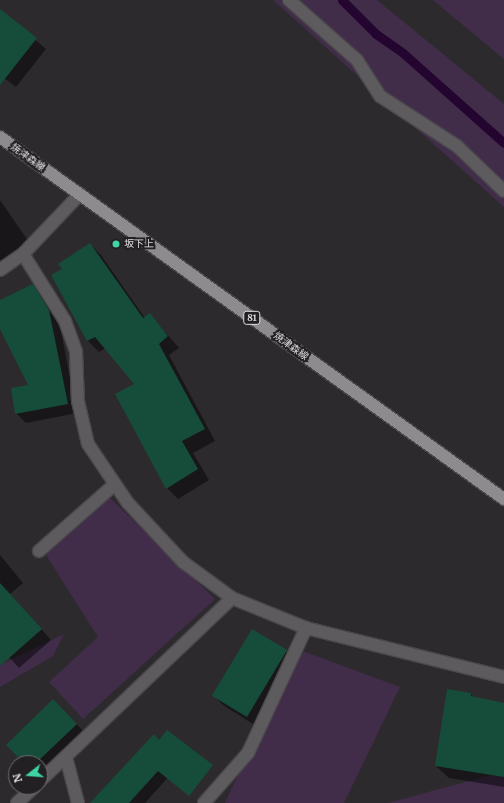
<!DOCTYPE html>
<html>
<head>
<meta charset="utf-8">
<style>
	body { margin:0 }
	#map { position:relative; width:504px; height:803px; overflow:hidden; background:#2d2a2e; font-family:Merriweather,"Noto Sans JP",serif }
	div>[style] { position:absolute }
	.green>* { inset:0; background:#412d4a }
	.shadow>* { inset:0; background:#0007 }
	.stream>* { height:9px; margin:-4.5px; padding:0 4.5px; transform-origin:4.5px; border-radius:4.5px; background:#24052f }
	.building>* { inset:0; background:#154d3a; transform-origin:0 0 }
	.roads { filter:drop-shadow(1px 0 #4a474b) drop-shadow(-1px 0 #4a474b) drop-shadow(0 1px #4a474b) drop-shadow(0 -1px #4a474b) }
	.lane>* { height:12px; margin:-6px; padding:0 6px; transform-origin:6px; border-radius:6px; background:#5d5b5e }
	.street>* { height:12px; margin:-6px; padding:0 6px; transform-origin:6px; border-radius:6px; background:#5d5b5e }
	.primary>* { height:12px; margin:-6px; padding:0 6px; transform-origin:6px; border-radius:6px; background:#8e8b8f }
	.dots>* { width:11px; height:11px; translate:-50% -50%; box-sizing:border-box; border:2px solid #232024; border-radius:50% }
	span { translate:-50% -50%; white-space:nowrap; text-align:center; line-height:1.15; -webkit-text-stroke:4px #232024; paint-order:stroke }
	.shield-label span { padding:1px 3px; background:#232024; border:1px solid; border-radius:3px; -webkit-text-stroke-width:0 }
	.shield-label { font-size:9px; color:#e0dee1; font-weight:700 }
	.street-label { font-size:10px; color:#e0dee1 }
	.poi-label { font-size:10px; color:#e0dee1 }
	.left { translate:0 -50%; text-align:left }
	.north { position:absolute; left:8px; top:755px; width:40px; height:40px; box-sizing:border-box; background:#232024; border:1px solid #6f6c70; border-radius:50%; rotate:253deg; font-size:11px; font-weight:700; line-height:16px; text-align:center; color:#e0dee1 }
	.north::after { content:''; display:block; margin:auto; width:14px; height:18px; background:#3ed4a3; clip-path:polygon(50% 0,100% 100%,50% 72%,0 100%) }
</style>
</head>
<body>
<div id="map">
	<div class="green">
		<i style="clip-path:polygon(273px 0,377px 0,504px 104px,504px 207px)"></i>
		<i style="clip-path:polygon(433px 0,504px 0,504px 59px)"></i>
		<i style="clip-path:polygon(109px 497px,215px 599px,83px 719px,49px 682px,98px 637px,46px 555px)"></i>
		<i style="clip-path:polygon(64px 634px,53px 656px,0 687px,0 665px)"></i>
		<i style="clip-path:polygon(297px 649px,400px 687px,344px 803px,225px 803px)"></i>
		<i style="clip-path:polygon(491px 775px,504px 776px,504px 803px,388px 803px)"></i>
	</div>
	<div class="shadow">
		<i style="clip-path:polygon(0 10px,46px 49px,16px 87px,0 75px)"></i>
		<i style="clip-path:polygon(0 200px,31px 245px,0 267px)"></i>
		<i style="clip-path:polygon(90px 244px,101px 255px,145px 318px,150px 314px,179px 348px,169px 355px,215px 441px,193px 453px,209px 480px,178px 499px,167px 488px,135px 385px,106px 348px,99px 352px,88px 341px,63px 270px)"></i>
		<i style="clip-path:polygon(33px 285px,43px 295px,59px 321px,77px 413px,26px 423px,16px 413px,29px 386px,0 327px,0 301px)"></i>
		<i style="clip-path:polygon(0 555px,23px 583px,10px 594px,51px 640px,19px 668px,0 647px)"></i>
		<i style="clip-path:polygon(286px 651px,296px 660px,256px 726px,223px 705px,213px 695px)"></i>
		<i style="clip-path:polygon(471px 694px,475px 698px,504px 704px,504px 787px,449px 778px,436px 766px)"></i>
		<i style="clip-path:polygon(63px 710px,86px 734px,40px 778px,40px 763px,25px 763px)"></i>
		<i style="clip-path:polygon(154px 735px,181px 763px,145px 803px,91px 803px)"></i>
	</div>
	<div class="stream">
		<i style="left:342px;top:0;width:48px;rotate:45deg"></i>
		<i style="left:376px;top:34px;width:33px;rotate:35deg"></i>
		<i style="left:403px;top:53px;width:135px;rotate:41.7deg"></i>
	</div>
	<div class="building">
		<i style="clip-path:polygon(0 9px,37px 38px,0 85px)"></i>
		<i style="clip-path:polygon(90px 243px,143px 318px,150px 313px,168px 336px,159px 344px,205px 429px,182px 441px,198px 469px,166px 489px,115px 394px,134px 384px,95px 337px,87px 341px,51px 275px,62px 269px,58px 264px)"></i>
		<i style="clip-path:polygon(33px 284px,49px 310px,68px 404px,15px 414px,11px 388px,28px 385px,0 329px,0 300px)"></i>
		<i style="clip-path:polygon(0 583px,42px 629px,0 666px)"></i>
		<i style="left:252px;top:629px;width:41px;height:78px;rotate:31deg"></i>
		<i style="clip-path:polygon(447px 689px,471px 693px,471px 696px,504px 703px,504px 777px,435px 766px)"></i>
		<i style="clip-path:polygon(53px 699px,77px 724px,36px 763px,24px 763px,6px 745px)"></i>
		<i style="clip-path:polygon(167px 730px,213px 765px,189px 796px,158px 771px,129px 803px,90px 803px,154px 734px,159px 740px)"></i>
	</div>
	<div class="roads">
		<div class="lane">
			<i style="left:289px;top:0;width:91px;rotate:41.4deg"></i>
			<i style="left:357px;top:60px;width:43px;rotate:57.4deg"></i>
			<i style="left:380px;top:96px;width:92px;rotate:33deg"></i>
			<i style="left:457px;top:146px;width:65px;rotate:43.8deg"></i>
			<i style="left:39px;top:551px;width:101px;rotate:-41.4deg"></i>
			<i style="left:66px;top:757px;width:48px;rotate:75.4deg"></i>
			<i style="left:204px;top:803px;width:67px;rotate:-48.7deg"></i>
			<i style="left:248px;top:753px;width:138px;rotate:-65.1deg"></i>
		</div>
		<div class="street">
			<i style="left:23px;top:254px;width:79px;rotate:57.9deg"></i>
			<i style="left:65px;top:321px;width:33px;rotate:70deg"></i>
			<i style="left:76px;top:352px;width:49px;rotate:87.7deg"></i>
			<i style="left:78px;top:401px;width:44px;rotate:76.9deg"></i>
			<i style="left:88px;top:444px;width:71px;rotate:55.9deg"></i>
			<i style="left:128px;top:503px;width:81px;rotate:47deg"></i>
			<i style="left:183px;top:562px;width:61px;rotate:36.3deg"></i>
			<i style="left:232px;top:598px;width:80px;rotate:22.1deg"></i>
			<i style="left:306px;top:628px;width:204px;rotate:13.9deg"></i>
			<i style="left:0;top:270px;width:28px;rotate:-35deg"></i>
			<i style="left:23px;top:254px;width:83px;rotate:-46.5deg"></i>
			<i style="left:40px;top:781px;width:265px;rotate:-43.6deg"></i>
			<i style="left:17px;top:803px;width:23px;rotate:-43deg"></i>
		</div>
		<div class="primary">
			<i style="left:0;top:137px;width:621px;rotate:35.69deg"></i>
		</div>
	</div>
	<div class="dots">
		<i style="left:116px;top:244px;background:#3ed4a3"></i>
	</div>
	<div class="shield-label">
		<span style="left:252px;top:318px">81</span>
	</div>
	<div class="street-label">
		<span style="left:28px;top:157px;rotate:36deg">焼津森線</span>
		<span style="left:291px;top:346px;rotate:36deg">焼津森線</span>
	</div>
	<div class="poi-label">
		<span class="left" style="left:124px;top:244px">坂下上</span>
	</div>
	<div class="north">N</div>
</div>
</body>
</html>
